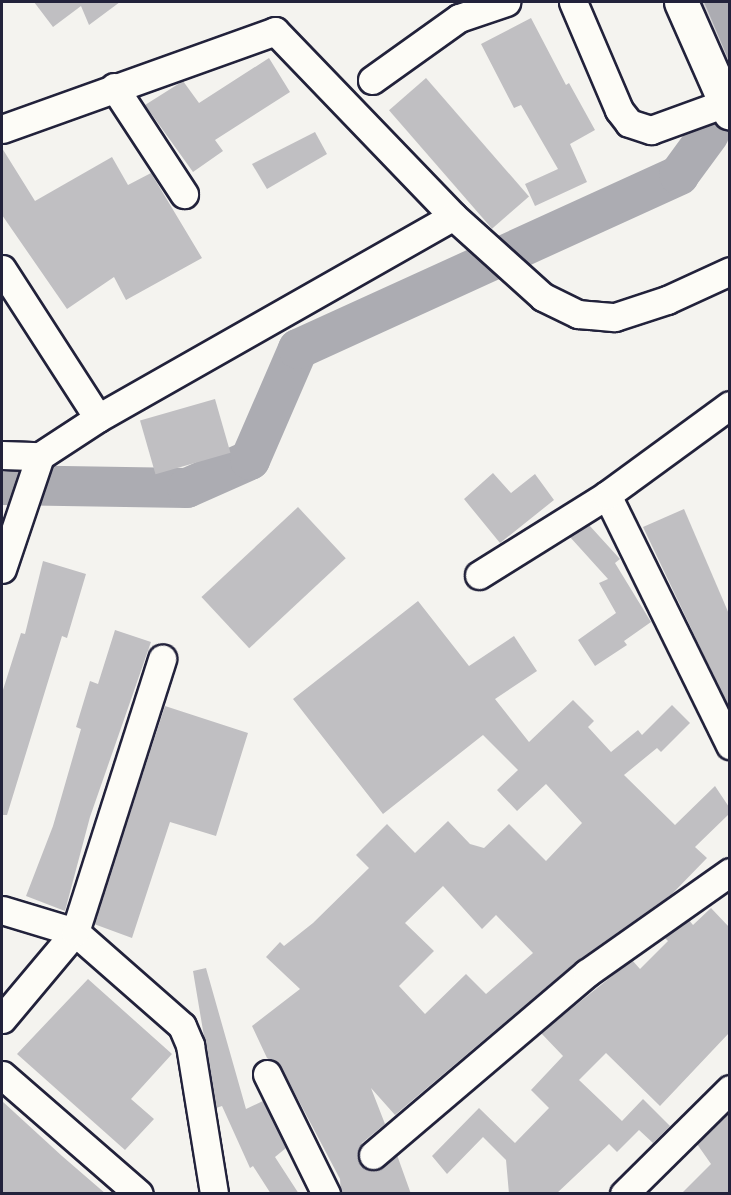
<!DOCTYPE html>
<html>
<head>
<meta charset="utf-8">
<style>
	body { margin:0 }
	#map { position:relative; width:731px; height:1195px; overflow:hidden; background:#f4f3ef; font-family:Dekko,sans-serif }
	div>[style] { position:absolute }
	.green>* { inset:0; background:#d5d4d5 }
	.water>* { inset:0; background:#acacb2 }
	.river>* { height:40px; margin:-20px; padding:0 20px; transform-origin:20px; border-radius:20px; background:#acacb2 }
	.building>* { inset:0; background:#c0bfc2; transform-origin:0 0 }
	.roads { filter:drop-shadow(2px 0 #22223b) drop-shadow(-2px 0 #22223b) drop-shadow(0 2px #22223b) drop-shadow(0 -2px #22223b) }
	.minor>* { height:27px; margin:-13.5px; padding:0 13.5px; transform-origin:13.5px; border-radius:13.5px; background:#fdfcf7 }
	.primary>* { height:33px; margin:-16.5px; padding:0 16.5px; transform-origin:16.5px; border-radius:16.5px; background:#fdfcf7 }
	span { translate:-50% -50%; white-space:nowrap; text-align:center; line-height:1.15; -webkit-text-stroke:4.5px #fdfcf7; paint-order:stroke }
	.frame { position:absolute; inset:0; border:3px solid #22223b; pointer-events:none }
</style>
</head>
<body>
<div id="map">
	<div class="green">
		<i style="clip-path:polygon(681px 2px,706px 2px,729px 57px,729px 113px)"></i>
	</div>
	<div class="water">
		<i style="clip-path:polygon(704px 2px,729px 2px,729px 61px)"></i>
	</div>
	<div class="river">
		<i style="left:2px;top:485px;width:185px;rotate:0.9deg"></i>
		<i style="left:187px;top:488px;width:69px;rotate:-24deg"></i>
		<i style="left:250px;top:460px;width:121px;rotate:-66.6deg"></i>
		<i style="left:298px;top:349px;width:419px;rotate:-24.5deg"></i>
		<i style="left:679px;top:175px;width:51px;rotate:-53.8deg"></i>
	</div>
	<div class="building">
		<i style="clip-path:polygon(34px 2px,120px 2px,89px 25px,81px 6px,53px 27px)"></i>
		<i style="clip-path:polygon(531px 18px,566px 85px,569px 83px,595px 130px,570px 144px,587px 182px,535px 206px,525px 184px,558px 169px,521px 105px,514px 108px,481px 44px)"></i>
		<i style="clip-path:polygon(269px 58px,290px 92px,215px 140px,223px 151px,193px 172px,145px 105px,183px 81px,199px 103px)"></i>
		<i style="left:426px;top:78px;width:157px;height:49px;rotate:49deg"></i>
		<i style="clip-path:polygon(315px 132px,327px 154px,267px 189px,252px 164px)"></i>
		<i style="clip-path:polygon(2px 148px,35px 201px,112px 157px,128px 185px,151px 173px,202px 258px,126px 300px,114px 277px,67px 309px,2px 215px)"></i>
		<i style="left:215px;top:399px;width:56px;height:78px;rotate:74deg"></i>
		<i style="clip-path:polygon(493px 473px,511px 493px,535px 474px,554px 500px,500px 543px,464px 499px)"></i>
		<i style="left:298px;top:507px;width:70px;height:132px;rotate:47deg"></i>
		<i style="clip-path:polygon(684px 509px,729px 614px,729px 708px,643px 527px)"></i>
		<i style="clip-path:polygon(589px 525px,620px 559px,615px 563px,651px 622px,624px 641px,627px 645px,595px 666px,578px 640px,616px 613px,599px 583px,608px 579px,570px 537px)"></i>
		<i style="clip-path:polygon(43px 561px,86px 574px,67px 638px,62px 636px,7px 815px,2px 815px,2px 693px,21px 633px,25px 634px)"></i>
		<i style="clip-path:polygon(evenodd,418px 601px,469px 666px,514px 636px,537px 671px,495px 699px,529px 742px,573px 700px,594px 721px,588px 727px,611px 752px,638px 730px,642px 735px,672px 705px,690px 723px,661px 752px,657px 748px,624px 775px,675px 825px,715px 786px,729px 807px,729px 814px,695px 847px,707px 858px,672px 894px,577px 961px,395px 1115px,371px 1088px,385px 1124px,362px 1143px,358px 1158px,361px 1166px,375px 1171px,397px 1155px,411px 1194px,341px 1194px,340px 1179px,281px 1067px,267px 1058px,252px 1026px,300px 989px,266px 957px,280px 942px,284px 946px,313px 923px,369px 868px,356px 855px,387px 824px,415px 853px,448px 821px,470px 844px,484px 848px,509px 824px,546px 861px,582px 823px,546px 784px,517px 811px,497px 790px,518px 770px,483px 735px,383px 814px,293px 699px,418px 601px,443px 886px,482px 929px,496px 915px,533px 953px,486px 994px,466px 974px,425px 1014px,399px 986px,434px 951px,405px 923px,443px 886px)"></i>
		<i style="clip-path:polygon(115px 630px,151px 642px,90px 817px,65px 911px,26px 896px,53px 826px,81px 729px,76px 727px,90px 681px,98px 684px)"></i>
		<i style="clip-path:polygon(165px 706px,248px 733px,216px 836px,170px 822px,132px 938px,94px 924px)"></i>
		<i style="clip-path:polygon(711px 908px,729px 927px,729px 1033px,660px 1106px,606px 1053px,579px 1080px,622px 1121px,643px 1099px,670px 1126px,653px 1143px,639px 1130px,617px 1152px,609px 1144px,556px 1194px,509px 1194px,506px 1160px,483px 1137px,447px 1174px,432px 1156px,479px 1108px,515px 1143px,549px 1108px,531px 1090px,563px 1056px,541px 1033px,632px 960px,640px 969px,668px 941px,665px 938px,689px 920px,693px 925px)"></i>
		<i style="clip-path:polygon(206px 968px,246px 1109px,263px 1101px,286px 1148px,275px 1157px,299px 1194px,271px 1194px,253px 1166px,250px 1168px,222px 1106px,216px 1108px,193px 971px)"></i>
		<i style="clip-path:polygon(88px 979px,172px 1054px,131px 1099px,154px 1119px,125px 1150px,17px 1054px)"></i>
		<i style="clip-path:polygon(2px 1101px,62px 1156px,106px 1194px,2px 1194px)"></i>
		<i style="clip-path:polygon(729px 1112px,729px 1194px,681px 1194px,711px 1164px,697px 1144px)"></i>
	</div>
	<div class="roads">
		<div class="minor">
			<i style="left:573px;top:2px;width:117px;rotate:66.9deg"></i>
			<i style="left:619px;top:110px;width:16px;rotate:52deg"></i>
			<i style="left:629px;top:123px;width:23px;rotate:18deg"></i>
			<i style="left:651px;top:130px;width:79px;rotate:-20deg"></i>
			<i style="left:372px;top:80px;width:107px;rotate:-35.5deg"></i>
			<i style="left:459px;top:18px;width:50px;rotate:-18.8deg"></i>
			<i style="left:114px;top:87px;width:128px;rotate:56.8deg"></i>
			<i style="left:2px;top:129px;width:290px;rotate:-19.7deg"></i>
			<i style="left:275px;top:31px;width:257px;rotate:46.1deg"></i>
			<i style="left:2px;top:269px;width:177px;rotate:57.2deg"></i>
			<i style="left:2px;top:455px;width:38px;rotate:2deg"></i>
			<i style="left:607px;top:495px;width:279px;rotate:63.8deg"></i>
			<i style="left:2px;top:569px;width:119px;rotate:-71.4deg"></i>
			<i style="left:40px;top:456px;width:69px;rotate:-33.2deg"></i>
			<i style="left:98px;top:418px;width:408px;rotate:-29.6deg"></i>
			<i style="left:453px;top:216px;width:121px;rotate:42deg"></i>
			<i style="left:543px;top:297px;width:39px;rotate:26deg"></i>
			<i style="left:578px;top:314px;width:37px;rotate:5deg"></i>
			<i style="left:615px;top:317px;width:55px;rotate:-18.1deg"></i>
			<i style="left:667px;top:300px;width:69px;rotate:-24.7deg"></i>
			<i style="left:479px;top:575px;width:151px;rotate:-32deg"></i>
			<i style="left:607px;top:495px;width:152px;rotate:-36.2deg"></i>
			<i style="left:2px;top:910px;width:76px;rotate:16.8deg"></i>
			<i style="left:75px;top:932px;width:142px;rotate:41.3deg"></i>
			<i style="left:182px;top:1026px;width:21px;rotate:67deg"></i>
			<i style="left:190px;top:1045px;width:151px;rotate:80.8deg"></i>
			<i style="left:2px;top:1019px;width:114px;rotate:-50deg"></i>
			<i style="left:75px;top:932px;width:287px;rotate:-72.3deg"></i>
			<i style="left:267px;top:1074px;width:134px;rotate:63.8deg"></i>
			<i style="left:2px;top:1075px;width:181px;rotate:41deg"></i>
			<i style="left:373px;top:1155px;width:281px;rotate:-40.4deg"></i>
			<i style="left:587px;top:973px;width:175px;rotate:-35.2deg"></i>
			<i style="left:624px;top:1194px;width:149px;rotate:-44.7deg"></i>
		</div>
		<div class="primary">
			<i style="left:681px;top:2px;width:121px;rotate:66.2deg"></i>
		</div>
	</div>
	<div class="frame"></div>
</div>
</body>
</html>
